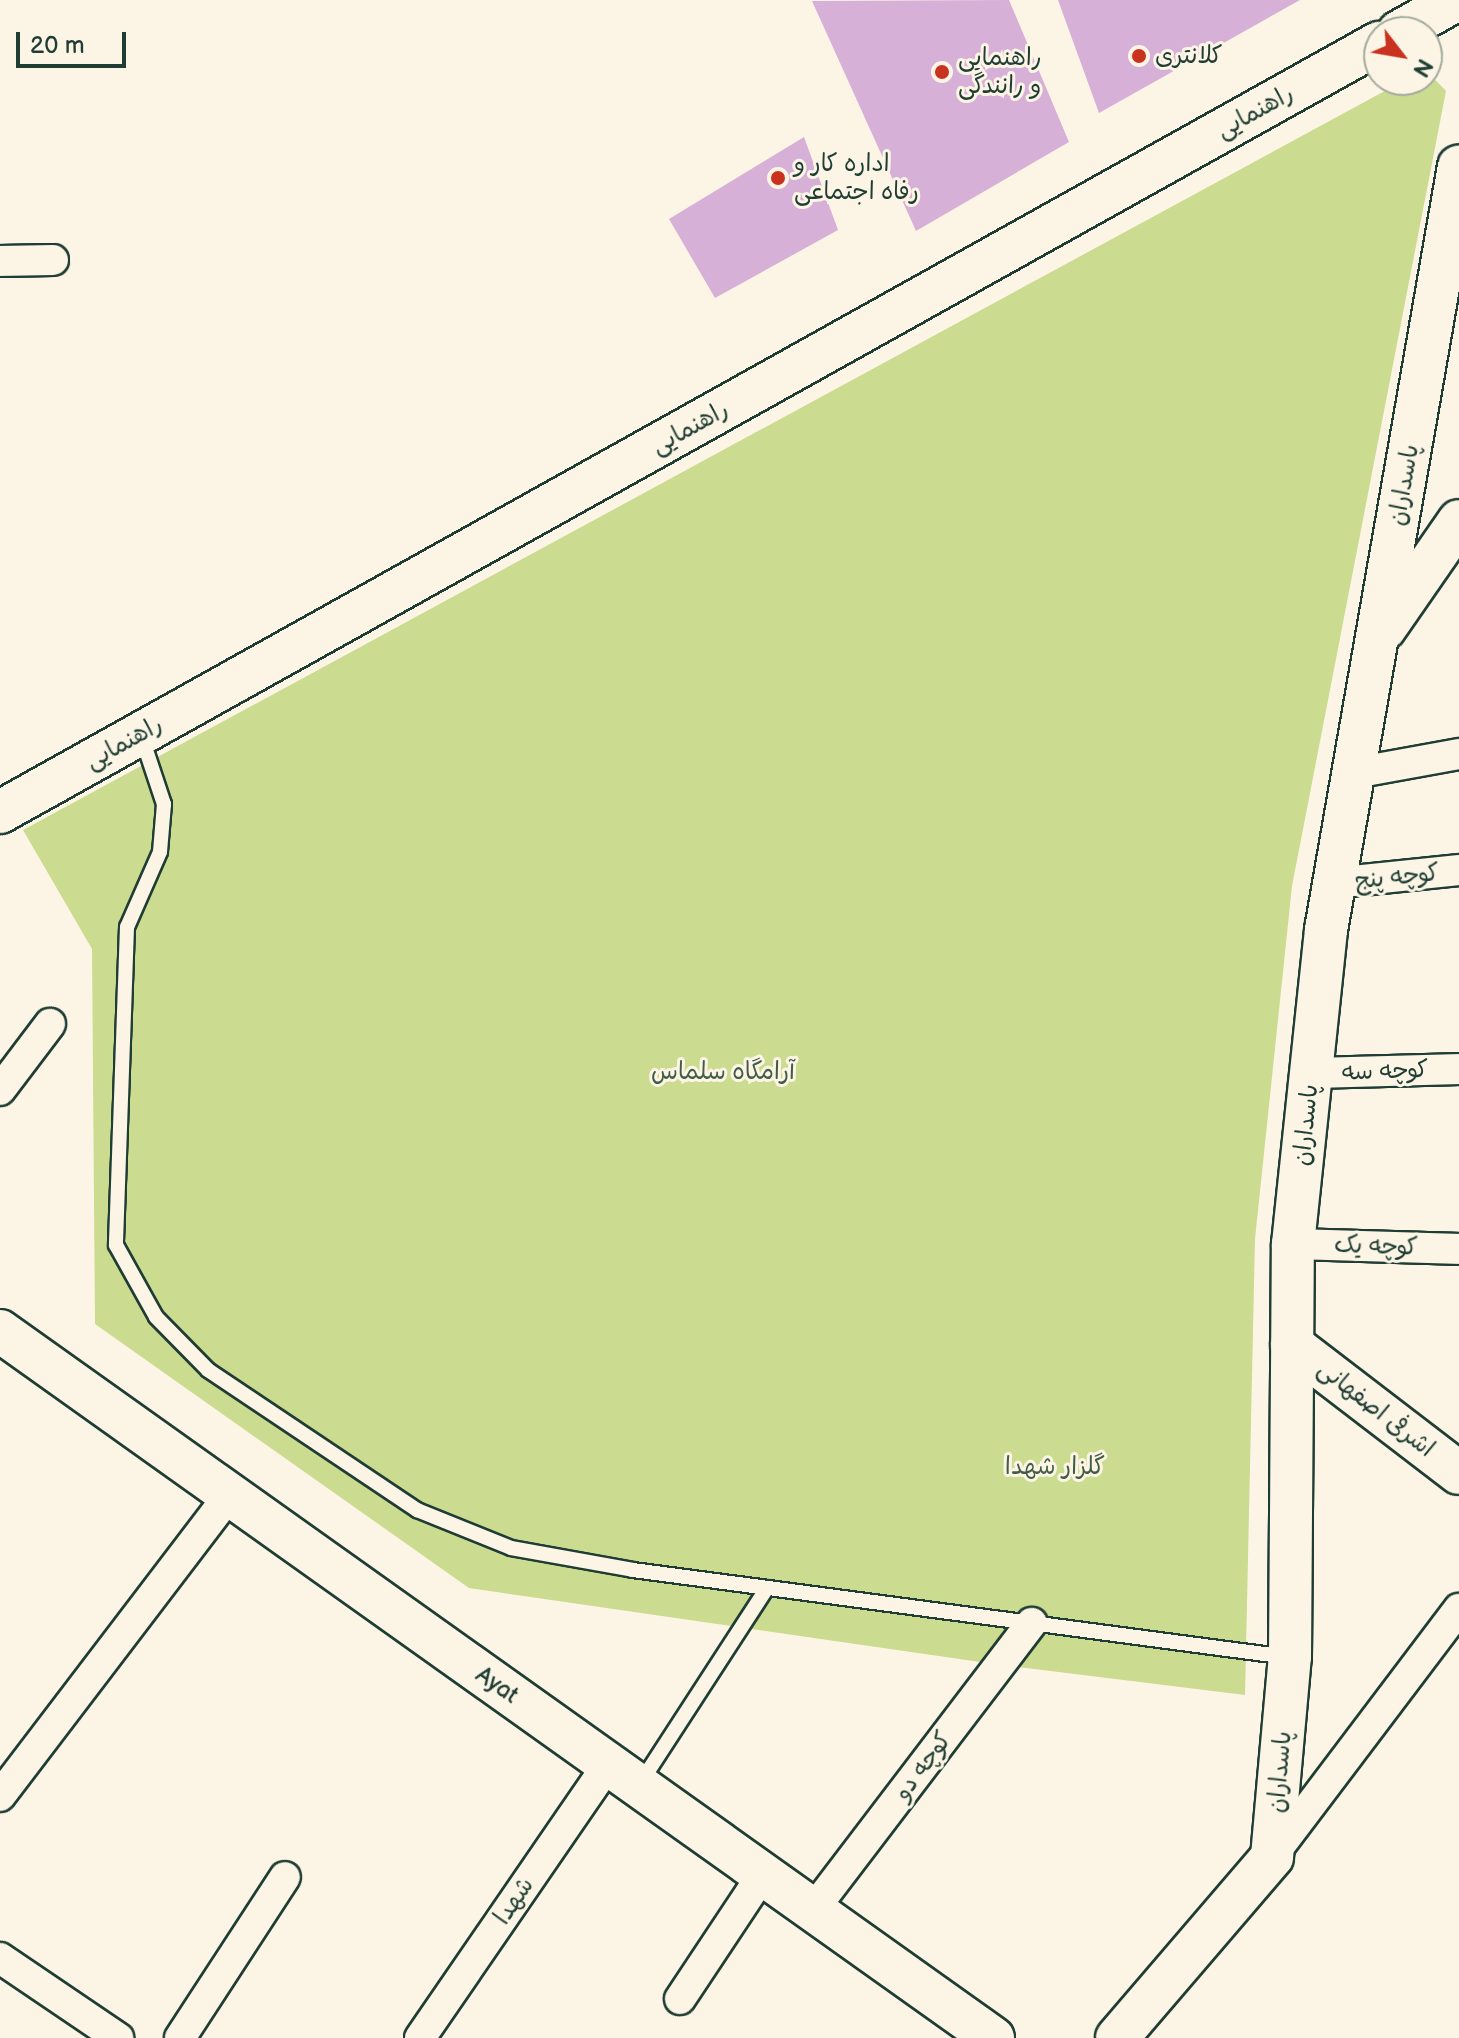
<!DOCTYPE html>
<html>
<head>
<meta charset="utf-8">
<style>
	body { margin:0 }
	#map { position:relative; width:1459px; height:2038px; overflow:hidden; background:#fcf5e5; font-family:"Balsamiq Sans","Playpen Sans Arabic",sans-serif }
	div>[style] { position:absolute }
	.green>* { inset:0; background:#cbdb8f }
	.building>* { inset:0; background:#d7b0d8 }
	.roads { filter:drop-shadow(2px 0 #1f3d34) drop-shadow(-2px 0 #1f3d34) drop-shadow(0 2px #1f3d34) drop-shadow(0 -2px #1f3d34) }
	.lane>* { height:14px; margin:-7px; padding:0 7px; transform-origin:7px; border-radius:7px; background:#fcf5e5 }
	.street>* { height:30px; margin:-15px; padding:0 15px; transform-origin:15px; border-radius:15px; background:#fcf5e5 }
	.secondary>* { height:42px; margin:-21px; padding:0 21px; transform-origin:21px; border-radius:21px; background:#fcf5e5 }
	.dots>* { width:22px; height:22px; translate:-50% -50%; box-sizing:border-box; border:4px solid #fcf5e5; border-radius:50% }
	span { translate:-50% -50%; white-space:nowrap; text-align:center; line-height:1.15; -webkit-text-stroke:6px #fcf5e5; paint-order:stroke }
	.poi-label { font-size:24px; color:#1f3d34 }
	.left { translate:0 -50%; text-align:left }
	.street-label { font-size:24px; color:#1f3d34 }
	.park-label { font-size:24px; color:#415d46 }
	.north { position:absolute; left:1363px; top:16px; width:80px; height:80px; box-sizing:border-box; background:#fcf5e5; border:2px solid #a4ab9e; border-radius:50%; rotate:121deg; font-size:22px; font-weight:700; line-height:32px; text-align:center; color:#1f3d34 }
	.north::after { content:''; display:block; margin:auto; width:28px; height:36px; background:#c8321e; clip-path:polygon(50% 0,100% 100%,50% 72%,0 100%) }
	.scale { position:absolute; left:16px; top:32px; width:110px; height:36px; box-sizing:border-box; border:4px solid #1f3d34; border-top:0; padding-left:10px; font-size:24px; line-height:28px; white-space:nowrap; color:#1f3d34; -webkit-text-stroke:6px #fcf5e5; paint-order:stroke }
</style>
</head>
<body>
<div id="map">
	<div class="green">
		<i style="clip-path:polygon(1427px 71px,1446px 91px,1292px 886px,1255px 1239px,1245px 1695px,1001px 1665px,469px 1588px,95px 1324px,92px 949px,23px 830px,1405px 80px,1427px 80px)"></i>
	</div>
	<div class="building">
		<i style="clip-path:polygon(1009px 0,1069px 142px,916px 231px,812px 1px)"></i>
		<i style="clip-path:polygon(1058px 0,1300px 0,1099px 113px)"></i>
		<i style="clip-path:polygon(804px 137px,838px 230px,715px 298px,669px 219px)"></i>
	</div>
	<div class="roads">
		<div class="lane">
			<i style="left:142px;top:738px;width:70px;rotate:71.6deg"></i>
			<i style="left:164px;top:804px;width:48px;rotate:94.8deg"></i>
			<i style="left:160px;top:852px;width:82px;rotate:113.7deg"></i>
			<i style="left:127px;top:927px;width:318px;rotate:92deg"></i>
			<i style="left:116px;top:1245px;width:82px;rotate:60.9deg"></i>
			<i style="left:156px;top:1317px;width:74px;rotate:45.5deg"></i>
			<i style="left:208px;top:1370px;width:252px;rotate:33.8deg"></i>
			<i style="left:417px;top:1510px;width:101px;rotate:22deg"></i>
			<i style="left:511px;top:1548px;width:124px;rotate:10.2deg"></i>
			<i style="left:633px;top:1570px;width:660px;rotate:7.58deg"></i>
			<i style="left:641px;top:1782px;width:231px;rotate:-57deg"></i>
		</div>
		<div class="street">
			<i style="left:0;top:261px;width:53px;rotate:-1.1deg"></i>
			<i style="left:1354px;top:773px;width:107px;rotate:-10.3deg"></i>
			<i style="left:1334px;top:883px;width:126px;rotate:-5.9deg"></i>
			<i style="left:1311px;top:1073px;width:148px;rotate:-1.5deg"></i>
			<i style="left:0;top:1090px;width:83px;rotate:-52.9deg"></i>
			<i style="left:1293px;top:1244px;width:166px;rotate:1.7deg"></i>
			<i style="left:0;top:1796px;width:380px;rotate:-52.7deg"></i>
			<i style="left:1272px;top:1856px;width:310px;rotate:-52.9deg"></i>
			<i style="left:813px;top:1910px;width:361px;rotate:-52.7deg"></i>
			<i style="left:0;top:1958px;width:143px;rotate:34.1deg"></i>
			<i style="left:680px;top:1999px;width:150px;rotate:-56.4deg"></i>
			<i style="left:180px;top:2038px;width:192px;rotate:-56.9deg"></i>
			<i style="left:420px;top:2038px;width:332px;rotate:-55.5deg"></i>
		</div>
		<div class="secondary">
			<i style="left:1399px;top:32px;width:65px;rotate:-29.3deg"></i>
			<i style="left:1385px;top:628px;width:130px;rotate:-55.3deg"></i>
			<i style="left:0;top:812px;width:1579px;rotate:-29.15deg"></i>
			<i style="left:0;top:1331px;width:1219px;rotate:35.45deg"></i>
			<i style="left:1292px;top:1345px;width:210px;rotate:37.5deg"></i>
			<i style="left:1117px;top:2038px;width:238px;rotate:-49.4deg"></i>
			<i style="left:1272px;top:1857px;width:201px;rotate:-84.9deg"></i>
			<i style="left:1290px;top:1657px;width:413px;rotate:-89.6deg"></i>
			<i style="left:1293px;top:1244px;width:316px;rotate:-84deg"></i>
			<i style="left:1326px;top:930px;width:775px;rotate:-80.12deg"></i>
		</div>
	</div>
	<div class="dots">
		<i style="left:1139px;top:56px;background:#c8321e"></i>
		<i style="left:942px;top:72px;background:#c8321e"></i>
		<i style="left:778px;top:178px;background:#c8321e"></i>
	</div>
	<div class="poi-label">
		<span class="left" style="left:1155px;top:56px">کلانتری</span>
		<span class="left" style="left:958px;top:72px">راهنمایی<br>و رانندگی</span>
		<span class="left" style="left:794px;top:178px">اداره کار و<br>رفاه اجتماعی</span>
	</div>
	<div class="street-label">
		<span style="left:1255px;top:112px;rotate:-29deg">راهنمایی</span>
		<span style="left:690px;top:428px;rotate:-29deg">راهنمایی</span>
		<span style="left:1404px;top:485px;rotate:-80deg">پاسداران</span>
		<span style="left:124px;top:743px;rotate:-29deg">راهنمایی</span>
		<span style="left:1397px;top:877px;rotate:-6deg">کوچه پنج</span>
		<span style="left:1385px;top:1071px;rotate:-2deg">کوچه سه</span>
		<span style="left:1306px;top:1125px;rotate:-84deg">پاسداران</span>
		<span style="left:1376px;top:1246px;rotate:2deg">کوچه یک</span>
		<span style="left:1376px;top:1409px;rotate:38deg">اشرفی اصفهانی</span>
		<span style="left:497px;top:1685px;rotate:35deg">Ayat</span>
		<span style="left:923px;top:1766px;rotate:-53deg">کوچه دو</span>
		<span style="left:1280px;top:1772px;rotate:-85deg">پاسداران</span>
		<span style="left:514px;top:1901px;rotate:-56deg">شهدا</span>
	</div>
	<div class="park-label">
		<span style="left:723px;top:1072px">آرامگاه سلماس</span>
		<span style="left:1055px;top:1467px">گلزار شهدا</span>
	</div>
	<div class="north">N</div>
	<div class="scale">20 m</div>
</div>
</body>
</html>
